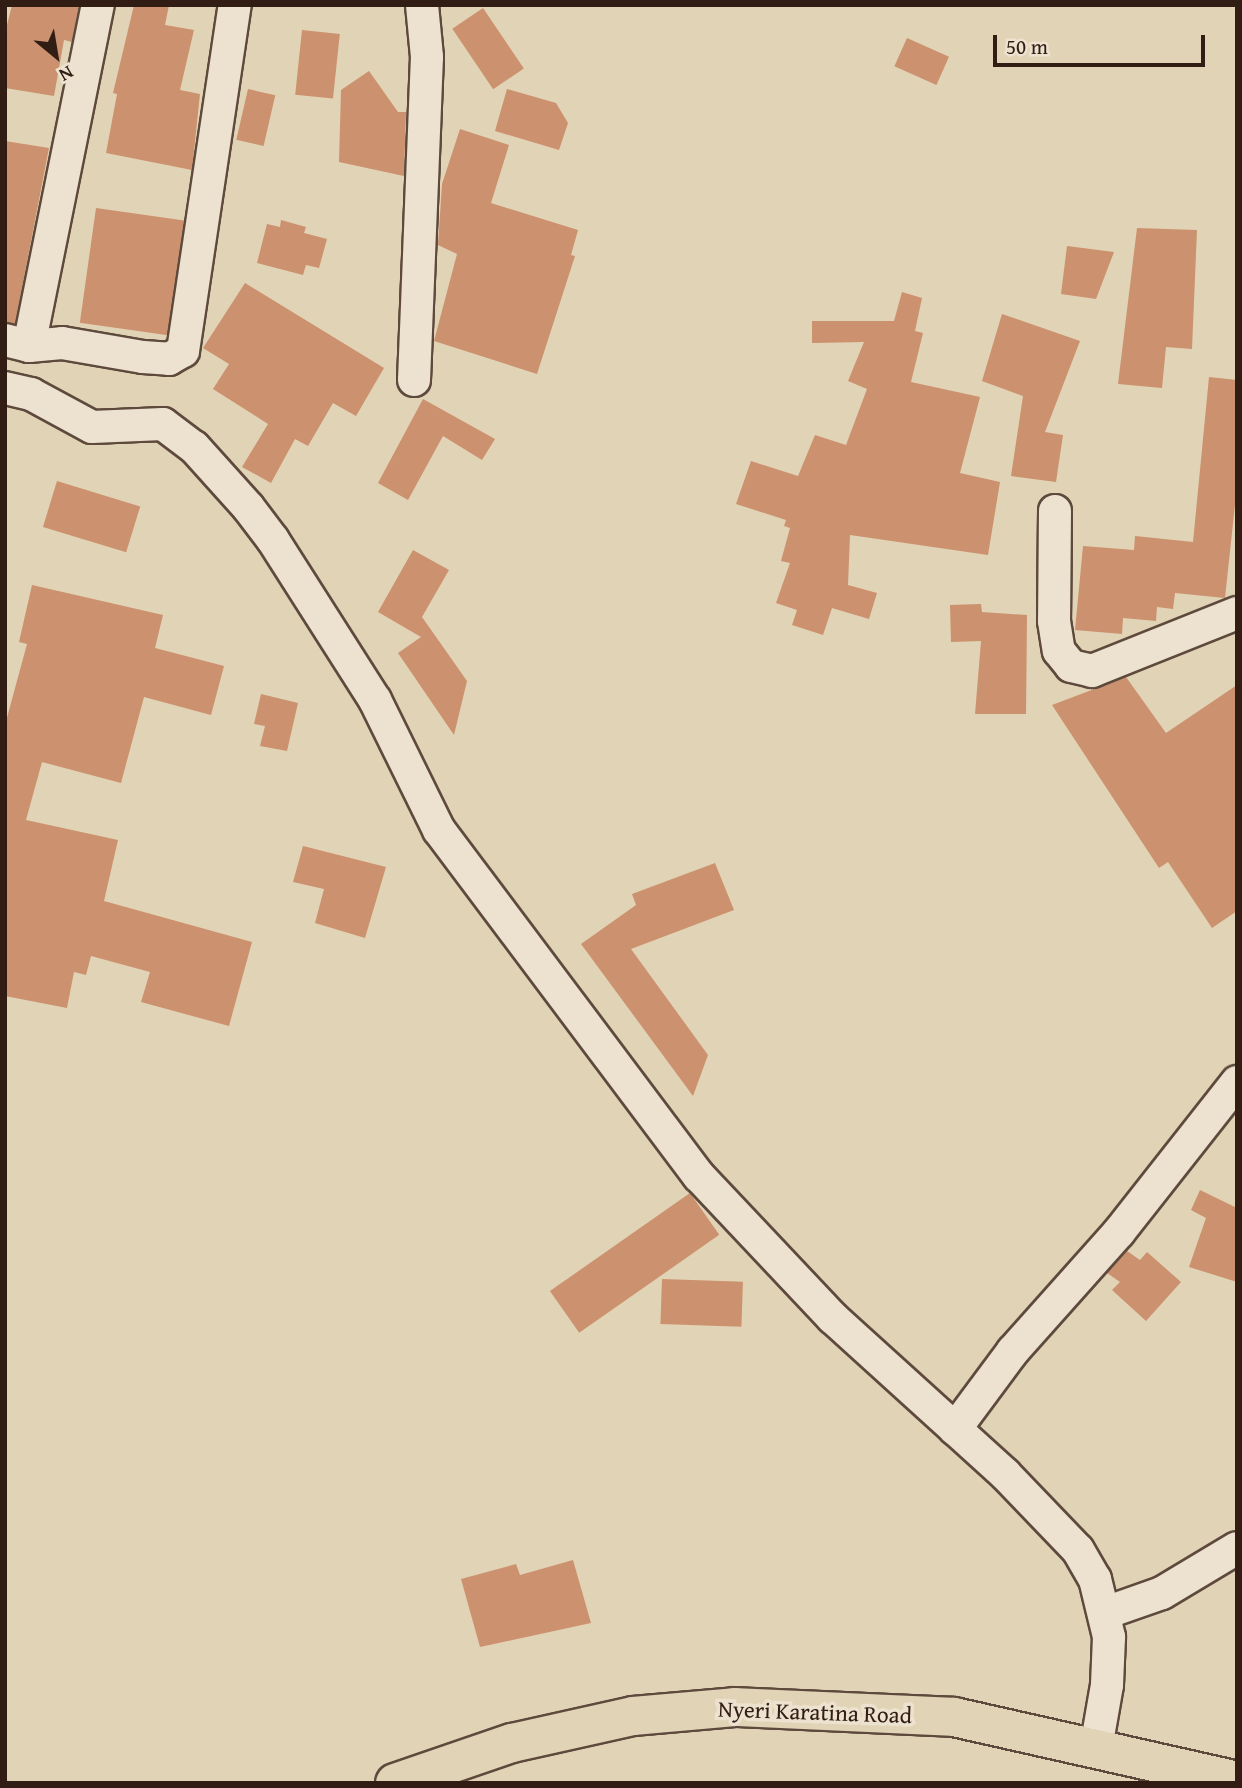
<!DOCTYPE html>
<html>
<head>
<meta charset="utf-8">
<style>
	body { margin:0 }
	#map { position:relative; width:1242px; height:1788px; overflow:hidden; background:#e1d3b5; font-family:"Gentium Book Plus",serif }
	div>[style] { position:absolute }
	.building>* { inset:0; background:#cc916e; transform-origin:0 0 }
	.roads { filter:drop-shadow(2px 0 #5e4a3d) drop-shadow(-2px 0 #5e4a3d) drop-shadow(0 2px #5e4a3d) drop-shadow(0 -2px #5e4a3d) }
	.street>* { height:32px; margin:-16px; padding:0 16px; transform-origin:16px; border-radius:16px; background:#ece2cf }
	.highway>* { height:38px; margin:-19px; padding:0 19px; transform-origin:19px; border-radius:19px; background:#e1d3b5 }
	span { translate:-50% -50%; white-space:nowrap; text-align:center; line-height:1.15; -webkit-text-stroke:7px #ece2cf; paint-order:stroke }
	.street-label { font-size:23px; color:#321d15 }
	.frame { position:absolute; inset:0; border:7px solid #321d15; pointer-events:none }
	.north { position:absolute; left:21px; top:21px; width:70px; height:70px; -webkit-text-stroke:5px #ece2cf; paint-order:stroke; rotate:150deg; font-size:19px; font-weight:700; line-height:28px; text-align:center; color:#321d15 }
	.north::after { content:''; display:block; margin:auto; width:24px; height:32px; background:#321d15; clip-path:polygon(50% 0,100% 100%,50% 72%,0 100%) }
	.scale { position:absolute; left:993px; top:35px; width:212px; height:32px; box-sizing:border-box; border:4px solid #321d15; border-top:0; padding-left:9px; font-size:21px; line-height:24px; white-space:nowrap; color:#321d15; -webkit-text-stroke:5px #ece2cf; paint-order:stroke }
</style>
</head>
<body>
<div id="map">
	<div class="building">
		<i style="clip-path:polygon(12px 5px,79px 5px,72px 42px,64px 40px,54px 96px,5px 88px,5px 33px)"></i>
		<i style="clip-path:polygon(134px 5px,169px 5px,165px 25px,194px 30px,180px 90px,200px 94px,192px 170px,106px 153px,117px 94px,113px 93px)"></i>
		<i style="left:483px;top:8px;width:73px;height:37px;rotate:56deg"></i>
		<i style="left:302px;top:30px;width:38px;height:65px;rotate:6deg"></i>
		<i style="left:907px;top:38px;width:46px;height:31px;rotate:24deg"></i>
		<i style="clip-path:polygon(369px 71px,398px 112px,406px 112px,404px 176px,339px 162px,341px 90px)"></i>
		<i style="left:248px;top:89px;width:28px;height:52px;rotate:13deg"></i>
		<i style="clip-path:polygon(507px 89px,556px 103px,568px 123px,559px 150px,495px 131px)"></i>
		<i style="clip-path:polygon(460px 129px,509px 145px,491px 203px,578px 230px,571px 255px,575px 256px,537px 374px,434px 341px,457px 254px,438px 245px,442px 184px)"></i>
		<i style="clip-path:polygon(5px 141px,49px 148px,15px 324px,5px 322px)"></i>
		<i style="left:96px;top:208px;width:89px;height:116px;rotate:8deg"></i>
		<i style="clip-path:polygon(281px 220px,306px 227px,304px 233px,327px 239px,319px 268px,306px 265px,303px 275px,257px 263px,267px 224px,280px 227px)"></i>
		<i style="clip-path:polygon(1137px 228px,1197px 230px,1192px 349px,1166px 347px,1162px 388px,1118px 384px)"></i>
		<i style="clip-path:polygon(1067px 246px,1114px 252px,1096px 299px,1061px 294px)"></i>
		<i style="clip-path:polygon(245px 283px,384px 368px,356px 416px,333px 403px,308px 446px,295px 439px,271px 483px,242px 467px,268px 424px,213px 389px,229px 364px,203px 348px)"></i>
		<i style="clip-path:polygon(902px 292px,922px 298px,915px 331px,923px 333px,911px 382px,980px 397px,960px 473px,1000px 482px,988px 555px,850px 535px,848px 585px,877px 593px,869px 619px,832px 608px,823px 635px,792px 625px,797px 610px,776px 603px,790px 563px,781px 561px,790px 528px,784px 526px,786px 520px,736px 504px,751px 461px,798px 476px,815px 435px,846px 445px,867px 389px,848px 381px,864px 342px,812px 343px,812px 321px,894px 321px)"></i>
		<i style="clip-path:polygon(1002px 314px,1080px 341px,1045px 432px,1063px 435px,1056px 482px,1011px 476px,1023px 396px,982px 381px)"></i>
		<i style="clip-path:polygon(1209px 377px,1237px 380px,1237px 486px,1225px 598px,1175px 593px,1173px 609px,1157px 607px,1156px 621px,1123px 618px,1122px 634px,1075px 630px,1083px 546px,1134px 550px,1135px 536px,1193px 542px)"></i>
		<i style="clip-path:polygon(423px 399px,495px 439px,482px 460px,443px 436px,408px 500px,378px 483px)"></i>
		<i style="left:57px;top:481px;width:87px;height:48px;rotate:17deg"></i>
		<i style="clip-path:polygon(413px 550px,449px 570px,422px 617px,467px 681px,454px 735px,398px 653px,421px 637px,378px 612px)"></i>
		<i style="clip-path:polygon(32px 585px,163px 615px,155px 648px,224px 666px,211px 715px,144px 697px,121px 783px,42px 762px,26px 820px,118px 840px,104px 901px,252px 942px,229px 1026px,141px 1002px,150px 972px,91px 956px,86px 975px,74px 972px,67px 1008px,5px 996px,5px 725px,27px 644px,19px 642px)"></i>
		<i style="clip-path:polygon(981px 604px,982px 612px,1027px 615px,1026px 714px,975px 714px,981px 641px,951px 642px,950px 605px)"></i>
		<i style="clip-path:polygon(1126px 677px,1166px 733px,1237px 685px,1237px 911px,1212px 928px,1168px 862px,1159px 868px,1052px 705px)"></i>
		<i style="clip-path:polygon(261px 694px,298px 703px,287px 751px,260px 746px,265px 726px,254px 724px)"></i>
		<i style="clip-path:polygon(303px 846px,386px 867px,365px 938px,315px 923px,324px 889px,293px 882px)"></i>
		<i style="clip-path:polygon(715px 863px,734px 910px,631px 949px,708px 1055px,693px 1096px,581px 944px,636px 905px,632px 894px)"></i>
		<i style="clip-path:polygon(1200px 1190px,1237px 1208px,1237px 1282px,1189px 1267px,1206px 1218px,1191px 1210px)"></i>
		<i style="left:690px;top:1193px;width:51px;height:171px;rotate:55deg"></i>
		<i style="clip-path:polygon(1127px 1251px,1140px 1260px,1147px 1252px,1181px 1282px,1146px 1321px,1112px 1290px,1120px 1282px,1107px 1273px)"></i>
		<i style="left:662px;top:1279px;width:81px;height:45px;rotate:2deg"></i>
		<i style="clip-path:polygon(573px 1560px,591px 1623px,480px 1647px,461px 1579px,516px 1564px,520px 1575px)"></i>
	</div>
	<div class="roads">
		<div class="street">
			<i style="left:5px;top:340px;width:25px;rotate:14deg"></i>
			<i style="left:29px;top:346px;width:33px;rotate:-5deg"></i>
			<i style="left:62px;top:343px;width:82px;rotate:9.8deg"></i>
			<i style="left:143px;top:357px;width:26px;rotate:4deg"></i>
			<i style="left:169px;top:359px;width:16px;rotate:-30deg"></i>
			<i style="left:183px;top:351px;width:350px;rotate:-81.5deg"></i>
			<i style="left:29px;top:346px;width:348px;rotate:-78.6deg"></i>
			<i style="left:414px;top:380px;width:323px;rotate:-87.7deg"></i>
			<i style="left:427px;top:57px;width:52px;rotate:-95.5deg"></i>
			<i style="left:5px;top:388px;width:27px;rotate:13deg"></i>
			<i style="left:31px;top:394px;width:69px;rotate:28.4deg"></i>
			<i style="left:92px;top:427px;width:71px;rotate:-2.4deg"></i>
			<i style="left:163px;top:424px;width:39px;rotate:37deg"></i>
			<i style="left:194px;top:447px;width:81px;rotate:48deg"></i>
			<i style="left:248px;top:507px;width:41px;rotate:52.9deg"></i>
			<i style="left:273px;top:540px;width:190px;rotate:57.5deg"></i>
			<i style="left:375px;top:700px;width:145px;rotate:63.8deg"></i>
			<i style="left:439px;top:830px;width:433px;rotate:53.1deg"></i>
			<i style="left:699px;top:1176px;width:195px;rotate:46.7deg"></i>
			<i style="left:833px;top:1318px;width:232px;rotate:42.2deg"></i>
			<i style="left:1005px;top:1474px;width:105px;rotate:46.2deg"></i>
			<i style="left:1078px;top:1550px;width:34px;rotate:60deg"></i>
			<i style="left:1095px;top:1579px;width:60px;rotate:76.4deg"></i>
			<i style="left:1109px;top:1637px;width:48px;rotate:92.4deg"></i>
			<i style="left:1107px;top:1685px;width:64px;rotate:99.9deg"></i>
			<i style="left:1055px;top:511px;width:110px;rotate:90.5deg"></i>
			<i style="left:1054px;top:621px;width:30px;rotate:81deg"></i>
			<i style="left:1059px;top:651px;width:19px;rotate:51deg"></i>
			<i style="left:1071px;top:666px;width:22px;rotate:13deg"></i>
			<i style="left:1092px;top:671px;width:156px;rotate:-21.8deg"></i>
			<i style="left:955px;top:1429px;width:97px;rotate:-53.4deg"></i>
			<i style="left:1013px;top:1351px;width:159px;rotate:-48.3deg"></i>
			<i style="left:1119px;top:1232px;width:191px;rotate:-51.8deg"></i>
			<i style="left:1105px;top:1613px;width:60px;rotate:-19.3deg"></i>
			<i style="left:1162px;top:1593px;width:87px;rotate:-31deg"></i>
		</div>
		<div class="highway">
			<i style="left:395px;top:1783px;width:124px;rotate:-18.9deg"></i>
			<i style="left:512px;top:1743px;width:124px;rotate:-12.6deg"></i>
			<i style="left:633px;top:1716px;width:102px;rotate:-5deg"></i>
			<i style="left:735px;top:1707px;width:219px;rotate:2.6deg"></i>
			<i style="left:954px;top:1717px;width:290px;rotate:12.7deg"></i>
		</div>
	</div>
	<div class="street-label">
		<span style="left:815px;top:1712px;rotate:2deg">Nyeri Karatina Road</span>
	</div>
	<div class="frame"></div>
	<div class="north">N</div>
	<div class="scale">50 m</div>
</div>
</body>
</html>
